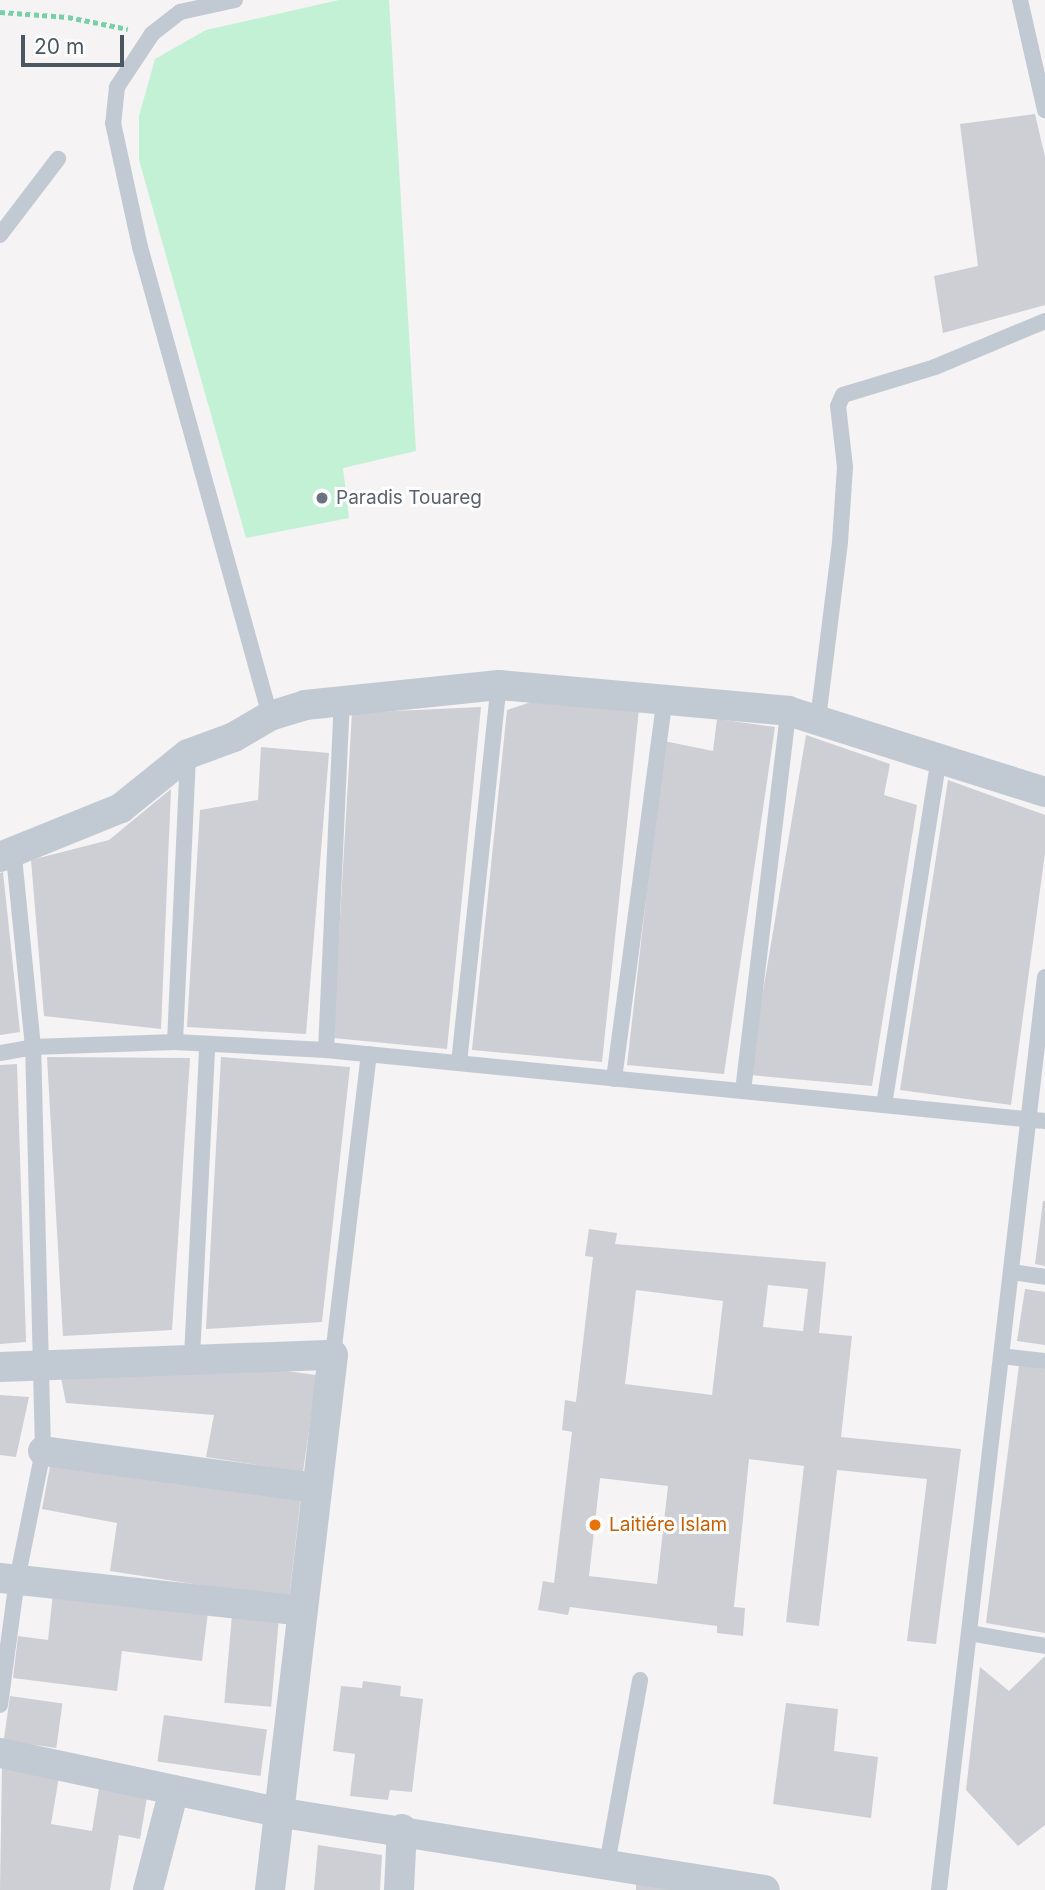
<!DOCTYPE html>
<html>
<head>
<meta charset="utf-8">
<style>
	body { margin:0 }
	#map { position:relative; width:1045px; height:1890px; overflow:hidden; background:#f5f3f3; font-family:Inter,sans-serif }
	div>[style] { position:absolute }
	.green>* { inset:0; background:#c3f1d5 }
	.building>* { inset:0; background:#cdcfd5; transform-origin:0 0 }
	.path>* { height:4.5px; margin-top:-2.25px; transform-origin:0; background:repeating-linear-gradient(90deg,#7ad0a6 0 5px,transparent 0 8.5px) }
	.service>* { height:16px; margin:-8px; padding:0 8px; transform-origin:8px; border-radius:8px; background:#c1cad2 }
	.minor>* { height:30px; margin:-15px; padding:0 15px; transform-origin:15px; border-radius:15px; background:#c1cad2 }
	.dots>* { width:19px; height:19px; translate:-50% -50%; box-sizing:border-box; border:4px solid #fff; border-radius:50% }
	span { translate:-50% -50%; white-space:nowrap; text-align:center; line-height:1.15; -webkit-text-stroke:6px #fff; paint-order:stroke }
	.worship-label { font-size:19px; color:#5b616d }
	.left { translate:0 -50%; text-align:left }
	.food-label { font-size:19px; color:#c56008 }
	.scale { position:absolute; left:21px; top:35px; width:103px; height:32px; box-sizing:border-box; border:4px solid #4a5661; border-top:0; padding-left:9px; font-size:21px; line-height:24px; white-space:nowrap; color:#4a5661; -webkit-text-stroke:5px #fff; paint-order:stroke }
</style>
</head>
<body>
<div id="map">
	<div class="green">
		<i style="clip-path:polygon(339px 0,389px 0,416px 451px,343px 468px,349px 518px,246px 538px,139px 160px,139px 116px,155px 59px,206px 30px)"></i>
	</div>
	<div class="building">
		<i style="clip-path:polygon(1035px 114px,1045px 157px,1045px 305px,943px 333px,934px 276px,978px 266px,960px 124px)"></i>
		<i style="clip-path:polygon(540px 699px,639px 709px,602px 1062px,472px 1050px,507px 710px)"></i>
		<i style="clip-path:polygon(481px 707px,447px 1049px,333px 1038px,352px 713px)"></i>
		<i style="clip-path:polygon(717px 719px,775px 727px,724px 1074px,627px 1065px,664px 741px,713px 751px)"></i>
		<i style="clip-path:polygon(806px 735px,890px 764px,884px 795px,917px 805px,872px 1086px,749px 1075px)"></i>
		<i style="clip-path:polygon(261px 747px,329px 753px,306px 1034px,187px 1027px,200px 810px,258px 800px)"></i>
		<i style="clip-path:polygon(948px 780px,1045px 815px,1045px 853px,1011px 1105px,900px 1090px)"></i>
		<i style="clip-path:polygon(171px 789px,161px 1029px,44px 1016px,31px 860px,109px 840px)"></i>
		<i style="clip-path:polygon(3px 872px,20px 1032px,0 1035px,0 873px)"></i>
		<i style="clip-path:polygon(47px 1057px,190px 1058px,172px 1330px,63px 1336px)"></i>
		<i style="clip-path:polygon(221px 1057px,350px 1067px,322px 1322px,206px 1329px)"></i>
		<i style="clip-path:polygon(17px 1064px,26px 1342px,0 1344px,0 1065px)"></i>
		<i style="clip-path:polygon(1043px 1201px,1045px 1201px,1045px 1266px,1035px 1264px)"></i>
		<i style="clip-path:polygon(evenodd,589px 1229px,617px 1233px,615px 1244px,826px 1262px,819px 1333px,852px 1336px,841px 1437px,961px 1449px,936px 1644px,907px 1641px,927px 1479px,837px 1470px,819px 1626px,786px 1622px,804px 1466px,749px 1459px,734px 1607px,745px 1608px,743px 1636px,717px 1633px,717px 1626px,570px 1607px,568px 1615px,538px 1610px,543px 1581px,554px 1583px,572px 1432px,562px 1430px,565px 1400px,576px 1402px,593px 1257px,585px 1256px,589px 1229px,768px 1285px,808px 1289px,803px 1331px,763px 1327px,768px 1285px,589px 1229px,636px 1290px,723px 1301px,712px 1395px,625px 1384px,636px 1290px,589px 1229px,600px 1478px,668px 1486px,657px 1584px,589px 1576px,600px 1478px)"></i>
		<i style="clip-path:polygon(1025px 1289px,1045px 1292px,1045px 1345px,1017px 1341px)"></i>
		<i style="clip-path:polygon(206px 1361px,317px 1375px,303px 1472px,206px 1457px,214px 1415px,66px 1403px,61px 1378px)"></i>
		<i style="clip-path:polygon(1019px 1365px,1045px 1369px,1045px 1633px,986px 1623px)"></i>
		<i style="clip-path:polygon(0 1395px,29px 1397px,16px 1457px,0 1455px)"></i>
		<i style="clip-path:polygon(51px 1461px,301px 1496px,289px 1599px,110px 1571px,117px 1523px,42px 1509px)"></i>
		<i style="clip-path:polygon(53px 1593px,208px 1612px,202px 1661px,122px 1651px,117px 1691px,13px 1678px,18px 1636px,48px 1640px)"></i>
		<i style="left:232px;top:1615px;width:47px;height:88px;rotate:5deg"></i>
		<i style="clip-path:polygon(1045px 1656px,1045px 1825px,1018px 1846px,966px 1790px,980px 1667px,1009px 1691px)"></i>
		<i style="clip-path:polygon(363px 1681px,401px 1686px,400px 1696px,423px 1699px,412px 1792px,390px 1790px,388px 1800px,350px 1796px,355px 1754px,333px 1751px,341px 1686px,362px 1688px)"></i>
		<i style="left:10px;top:1696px;width:53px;height:45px;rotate:8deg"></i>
		<i style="clip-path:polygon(786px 1703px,838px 1709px,834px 1751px,878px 1757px,871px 1818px,773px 1804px)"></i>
		<i style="left:164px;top:1715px;width:104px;height:47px;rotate:8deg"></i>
		<i style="clip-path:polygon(2px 1766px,59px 1777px,51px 1824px,92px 1831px,100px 1782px,148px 1791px,140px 1839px,119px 1835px,110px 1890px,0 1890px)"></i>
		<i style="clip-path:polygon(318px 1845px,382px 1855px,380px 1890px,314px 1890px)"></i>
		<i style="clip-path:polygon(636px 1884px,673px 1890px,636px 1890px)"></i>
	</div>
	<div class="path">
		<i style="left:0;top:12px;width:68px;rotate:4.2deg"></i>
		<i style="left:68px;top:17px;width:61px;rotate:11.3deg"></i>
	</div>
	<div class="service">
		<i style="left:235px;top:0;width:56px;rotate:167.7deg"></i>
		<i style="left:180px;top:12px;width:36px;rotate:142deg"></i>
		<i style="left:152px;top:34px;width:64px;rotate:123.4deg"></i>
		<i style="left:117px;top:87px;width:36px;rotate:96deg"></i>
		<i style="left:113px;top:123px;width:127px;rotate:77.7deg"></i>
		<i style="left:140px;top:247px;width:487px;rotate:74.5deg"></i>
		<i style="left:1020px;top:0;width:113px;rotate:77.2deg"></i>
		<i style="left:0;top:235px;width:96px;rotate:-52.7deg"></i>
		<i style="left:818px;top:719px;width:178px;rotate:-82.9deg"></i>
		<i style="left:840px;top:542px;width:75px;rotate:-86.2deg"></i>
		<i style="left:845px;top:467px;width:61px;rotate:-96.5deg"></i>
		<i style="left:838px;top:406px;width:12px;rotate:-66deg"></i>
		<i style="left:843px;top:395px;width:96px;rotate:-16.9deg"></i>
		<i style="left:935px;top:367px;width:119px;rotate:-22.7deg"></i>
		<i style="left:175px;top:1042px;width:288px;rotate:-87.4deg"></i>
		<i style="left:326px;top:1050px;width:346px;rotate:-87.4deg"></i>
		<i style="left:0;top:1053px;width:34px;rotate:-10deg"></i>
		<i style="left:33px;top:1047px;width:142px;rotate:-2deg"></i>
		<i style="left:175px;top:1042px;width:151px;rotate:3deg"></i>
		<i style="left:326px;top:1050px;width:722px;rotate:5.64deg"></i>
		<i style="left:459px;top:1063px;width:380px;rotate:-84deg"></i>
		<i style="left:614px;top:1079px;width:384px;rotate:-82.4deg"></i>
		<i style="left:743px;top:1091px;width:383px;rotate:-83.2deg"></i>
		<i style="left:884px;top:1105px;width:350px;rotate:-81deg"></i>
		<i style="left:1011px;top:1272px;width:34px;rotate:8deg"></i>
		<i style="left:333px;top:1355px;width:303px;rotate:-83.2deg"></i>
		<i style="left:1001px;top:1356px;width:44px;rotate:6.5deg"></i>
		<i style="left:192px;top:1357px;width:311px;rotate:-87.2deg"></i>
		<i style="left:969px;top:1633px;width:77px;rotate:9.7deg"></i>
		<i style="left:0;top:1705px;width:126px;rotate:-82.3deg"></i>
		<i style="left:17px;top:1580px;width:132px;rotate:-78.6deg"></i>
		<i style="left:43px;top:1451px;width:404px;rotate:-91.4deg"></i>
		<i style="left:33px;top:1047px;width:193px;rotate:-95.7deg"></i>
		<i style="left:607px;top:1864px;width:187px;rotate:-79.8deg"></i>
		<i style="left:939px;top:1890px;width:919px;rotate:-83.38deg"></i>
	</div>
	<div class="minor">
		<i style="left:0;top:857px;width:131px;rotate:-22deg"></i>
		<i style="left:121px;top:808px;width:86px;rotate:-38.9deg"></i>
		<i style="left:188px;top:754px;width:49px;rotate:-20.3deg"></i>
		<i style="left:234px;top:737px;width:42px;rotate:-30.3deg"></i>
		<i style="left:270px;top:716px;width:37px;rotate:-17deg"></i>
		<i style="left:305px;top:705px;width:195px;rotate:-5.9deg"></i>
		<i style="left:499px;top:685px;width:290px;rotate:5.1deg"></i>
		<i style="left:788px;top:711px;width:269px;rotate:17.5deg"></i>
		<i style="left:0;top:1367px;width:333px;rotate:-2.1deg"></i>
		<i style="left:333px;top:1355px;width:539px;rotate:96.72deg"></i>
		<i style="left:43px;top:1451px;width:275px;rotate:7.7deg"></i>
		<i style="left:0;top:1578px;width:304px;rotate:6.2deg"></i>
		<i style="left:0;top:1753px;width:283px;rotate:12deg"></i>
		<i style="left:277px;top:1812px;width:494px;rotate:9.1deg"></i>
		<i style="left:148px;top:1890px;width:103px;rotate:-75.4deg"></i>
		<i style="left:399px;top:1890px;width:61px;rotate:-87.2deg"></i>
	</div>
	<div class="dots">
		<i style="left:322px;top:498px;background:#6b7280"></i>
		<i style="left:595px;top:1525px;background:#e8710a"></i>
	</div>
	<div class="worship-label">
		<span class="left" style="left:336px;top:498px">Paradis Touareg</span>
	</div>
	<div class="food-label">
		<span class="left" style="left:609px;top:1525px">Laitiére Islam</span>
	</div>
	<div class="scale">20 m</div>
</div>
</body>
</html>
